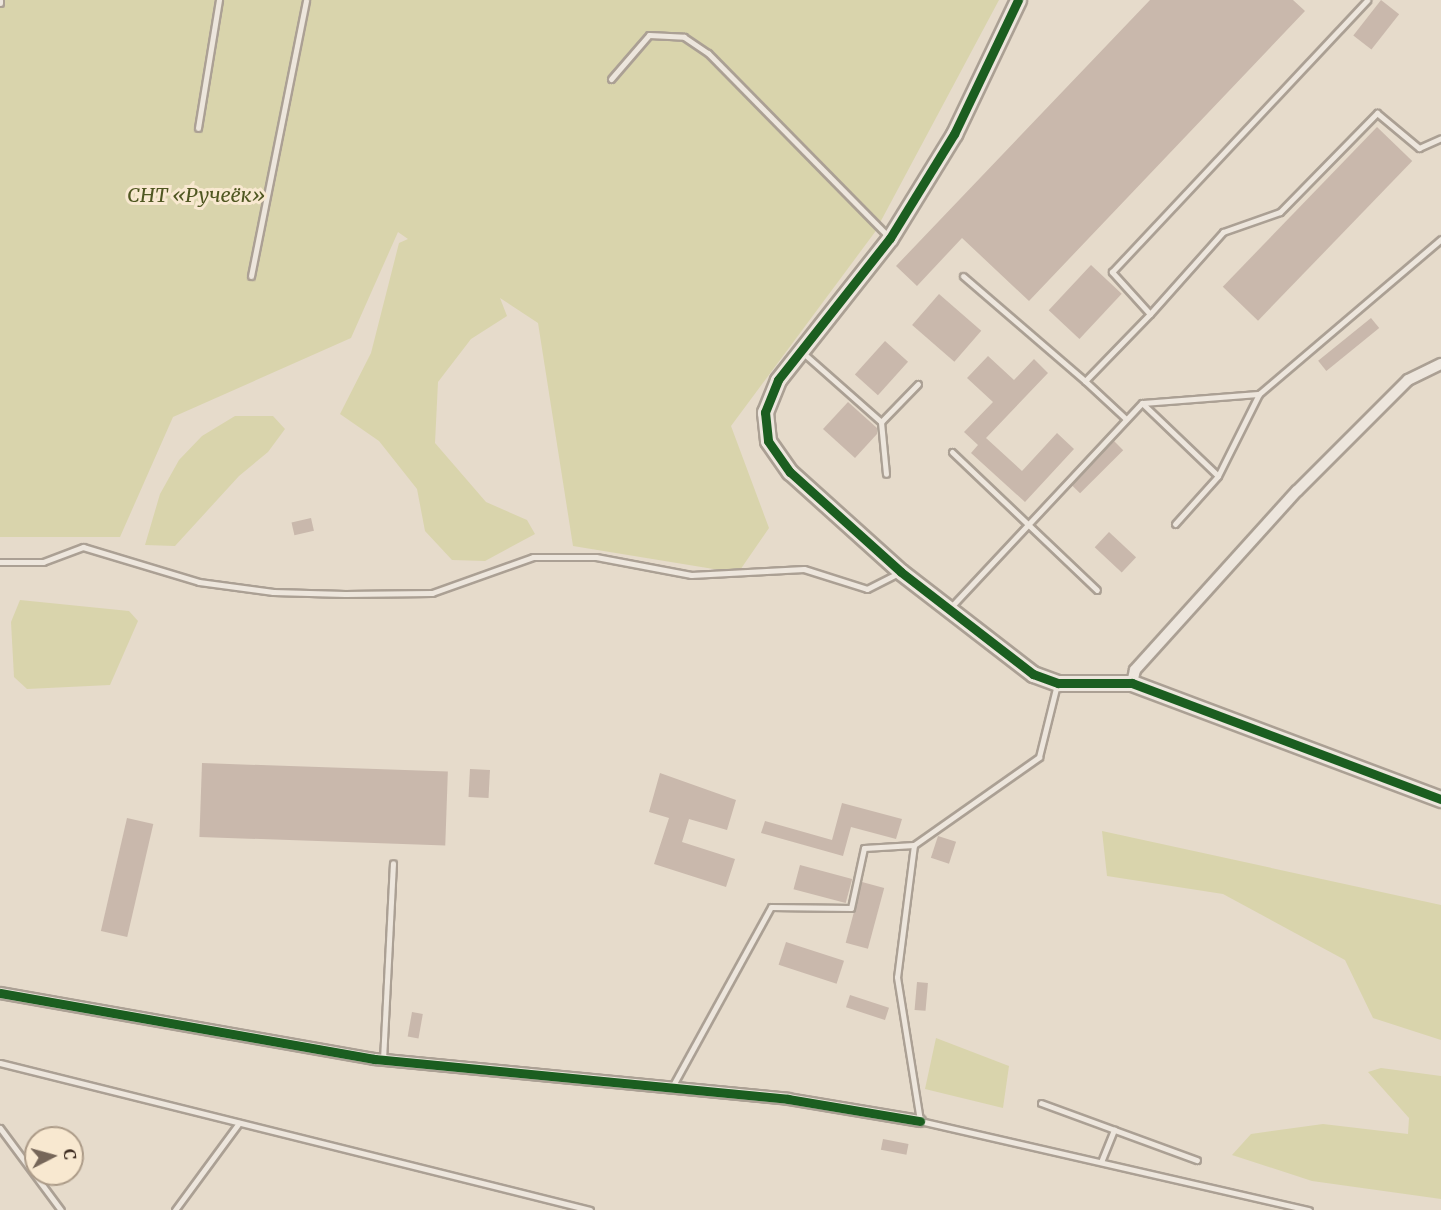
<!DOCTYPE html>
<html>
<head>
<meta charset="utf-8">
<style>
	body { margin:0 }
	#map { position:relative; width:1441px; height:1210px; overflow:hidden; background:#e6dbcb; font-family:Merriweather,serif }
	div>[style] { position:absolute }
	.green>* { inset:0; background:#d9d4ac }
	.building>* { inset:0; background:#c9b8ac; transform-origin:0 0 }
	.roads { filter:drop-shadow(2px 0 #aba094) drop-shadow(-2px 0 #aba094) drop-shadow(0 2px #aba094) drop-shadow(0 -2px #aba094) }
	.lane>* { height:5px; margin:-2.5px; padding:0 2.5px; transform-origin:2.5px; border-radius:2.5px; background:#ede6dd }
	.street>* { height:10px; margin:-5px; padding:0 5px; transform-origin:5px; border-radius:5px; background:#ede6dd }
	.secondary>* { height:15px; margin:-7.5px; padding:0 7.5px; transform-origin:7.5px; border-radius:7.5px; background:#ede6dd }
	.cycleway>* { height:9px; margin:-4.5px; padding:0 4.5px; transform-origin:4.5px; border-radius:4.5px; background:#1b5e20 }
	span { translate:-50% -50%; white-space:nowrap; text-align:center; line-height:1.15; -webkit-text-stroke:6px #f8e8d0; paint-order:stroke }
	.park-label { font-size:20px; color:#4f5721; font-style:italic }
	.north { position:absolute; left:24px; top:1126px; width:60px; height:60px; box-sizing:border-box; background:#f8e8d0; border:2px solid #ac9b88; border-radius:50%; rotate:84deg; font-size:16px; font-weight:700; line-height:24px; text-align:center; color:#39271c }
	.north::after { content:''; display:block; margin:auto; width:21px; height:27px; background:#766659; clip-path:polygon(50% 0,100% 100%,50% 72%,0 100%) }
</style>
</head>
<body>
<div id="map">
	<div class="green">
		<i style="clip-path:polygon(0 0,999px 0,875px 232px,731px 426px,769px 528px,738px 573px,573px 546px,538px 323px,500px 298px,507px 316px,471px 339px,438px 382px,435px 443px,486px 502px,527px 520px,535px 534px,485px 561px,452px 560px,425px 531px,417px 489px,379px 441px,340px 414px,371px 353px,399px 243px,408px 239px,398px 232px,351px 338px,173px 417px,120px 537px,0 537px)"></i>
		<i style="clip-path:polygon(235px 416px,273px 416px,285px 429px,268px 452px,239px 476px,175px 546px,145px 545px,160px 494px,179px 460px,202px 436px)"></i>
		<i style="clip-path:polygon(20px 600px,129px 611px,138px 621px,110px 685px,27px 689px,14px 677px,11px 622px)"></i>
		<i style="clip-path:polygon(1102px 831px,1441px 905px,1441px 1040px,1373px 1018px,1345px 960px,1223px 894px,1107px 876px)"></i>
		<i style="clip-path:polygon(936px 1038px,1009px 1066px,1003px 1108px,925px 1089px)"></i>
		<i style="clip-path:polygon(1381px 1068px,1441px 1076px,1441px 1199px,1312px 1181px,1232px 1155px,1251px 1134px,1323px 1124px,1408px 1134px,1409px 1118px,1368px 1072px)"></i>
	</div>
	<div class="building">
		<i style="clip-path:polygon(1150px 0,1293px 0,1305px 11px,1029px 301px,962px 238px,917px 286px,896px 266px)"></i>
		<i style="left:1381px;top:0;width:23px;height:45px;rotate:38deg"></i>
		<i style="left:1377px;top:127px;width:49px;height:222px;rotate:44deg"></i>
		<i style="left:1091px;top:265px;width:42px;height:62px;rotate:43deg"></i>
		<i style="left:939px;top:294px;width:56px;height:41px;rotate:41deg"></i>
		<i style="left:1371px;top:318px;width:13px;height:68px;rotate:51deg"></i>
		<i style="left:885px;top:341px;width:31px;height:45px;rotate:42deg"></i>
		<i style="clip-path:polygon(988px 356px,1014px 380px,1034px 359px,1048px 373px,986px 438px,1022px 471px,1057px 433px,1074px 449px,1025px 502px,971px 453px,978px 445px,964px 432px,993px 402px,967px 378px)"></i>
		<i style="clip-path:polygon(848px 402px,877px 428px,877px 434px,855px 458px,823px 429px)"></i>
		<i style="left:1114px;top:441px;width:13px;height:61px;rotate:45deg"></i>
		<i style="left:311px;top:518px;width:13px;height:20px;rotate:77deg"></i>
		<i style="left:1109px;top:532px;width:37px;height:21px;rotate:43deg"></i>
		<i style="left:202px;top:763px;width:246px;height:74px;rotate:2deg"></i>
		<i style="left:470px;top:769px;width:20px;height:28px;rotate:3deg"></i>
		<i style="clip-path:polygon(660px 773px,736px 800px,727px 830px,689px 819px,682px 842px,735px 859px,726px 887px,654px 864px,669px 818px,649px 812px)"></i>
		<i style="clip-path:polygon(842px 803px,902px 819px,896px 839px,851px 827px,843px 856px,761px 833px,765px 821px,832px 840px)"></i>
		<i style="left:127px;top:818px;width:27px;height:116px;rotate:13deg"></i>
		<i style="left:938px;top:836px;width:19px;height:23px;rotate:18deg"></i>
		<i style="left:800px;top:865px;width:54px;height:25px;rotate:15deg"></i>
		<i style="left:862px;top:882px;width:23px;height:63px;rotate:15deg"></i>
		<i style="left:786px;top:942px;width:61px;height:24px;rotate:18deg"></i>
		<i style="left:917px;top:982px;width:11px;height:28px;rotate:5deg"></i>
		<i style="left:850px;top:995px;width:41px;height:13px;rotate:18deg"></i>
		<i style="left:412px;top:1012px;width:11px;height:25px;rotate:10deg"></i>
		<i style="left:883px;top:1139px;width:26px;height:11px;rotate:11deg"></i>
	</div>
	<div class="roads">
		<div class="lane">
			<i style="left:0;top:3px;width:3px;rotate:-90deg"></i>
			<i style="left:611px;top:79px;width:58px;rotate:-49.2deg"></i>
			<i style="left:649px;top:35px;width:35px;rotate:3deg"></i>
			<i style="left:684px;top:37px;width:29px;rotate:34deg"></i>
			<i style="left:708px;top:53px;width:258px;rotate:45.5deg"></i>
			<i style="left:198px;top:128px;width:130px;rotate:-80.7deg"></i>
			<i style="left:251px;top:276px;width:281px;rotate:-78.7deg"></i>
			<i style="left:963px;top:276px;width:161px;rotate:40.7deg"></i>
			<i style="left:1150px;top:314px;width:110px;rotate:-48.3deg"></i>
			<i style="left:1223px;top:232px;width:60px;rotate:-19.3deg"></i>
			<i style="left:1280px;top:212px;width:139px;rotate:-45.6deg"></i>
			<i style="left:1377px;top:113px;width:55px;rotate:39.8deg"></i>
			<i style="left:1419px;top:148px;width:24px;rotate:-24deg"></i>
			<i style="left:802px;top:352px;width:106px;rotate:41.5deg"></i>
			<i style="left:881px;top:422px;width:52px;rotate:84.5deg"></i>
			<i style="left:1142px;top:403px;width:105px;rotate:43.8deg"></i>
			<i style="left:1126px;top:419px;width:56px;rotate:-137.2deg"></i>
			<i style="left:1085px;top:381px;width:93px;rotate:-45.9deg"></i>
			<i style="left:1150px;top:314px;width:57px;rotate:-132.1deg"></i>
			<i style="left:1112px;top:272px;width:373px;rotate:-46.8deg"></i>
			<i style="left:881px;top:422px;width:53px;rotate:-45.8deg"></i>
			<i style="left:952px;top:452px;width:200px;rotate:43.6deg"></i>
			<i style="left:1175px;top:524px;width:64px;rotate:-48.1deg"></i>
			<i style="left:1218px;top:476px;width:92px;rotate:-63.4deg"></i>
			<i style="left:0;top:562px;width:43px"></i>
			<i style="left:43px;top:562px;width:43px;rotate:-20.6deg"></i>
			<i style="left:83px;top:547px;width:121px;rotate:16.8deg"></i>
			<i style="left:199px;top:582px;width:75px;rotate:7.7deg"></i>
			<i style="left:273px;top:592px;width:72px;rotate:1.6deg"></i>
			<i style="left:345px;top:594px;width:87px;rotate:-0.7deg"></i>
			<i style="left:432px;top:593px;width:107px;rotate:-19.6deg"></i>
			<i style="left:533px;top:557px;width:63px"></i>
			<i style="left:596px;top:557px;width:97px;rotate:10.7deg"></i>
			<i style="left:691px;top:575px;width:113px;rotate:-3deg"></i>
			<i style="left:804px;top:569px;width:66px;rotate:17.6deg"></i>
			<i style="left:867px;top:589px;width:36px;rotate:-27deg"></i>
			<i style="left:951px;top:607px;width:279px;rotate:-46.9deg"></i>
			<i style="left:1142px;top:403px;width:117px;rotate:-4.4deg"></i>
			<i style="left:1259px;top:394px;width:239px;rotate:-40.4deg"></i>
			<i style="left:914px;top:845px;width:133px;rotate:97.3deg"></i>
			<i style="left:897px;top:977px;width:146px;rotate:80.9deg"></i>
			<i style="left:920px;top:1121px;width:399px;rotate:12.9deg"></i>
			<i style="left:383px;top:1060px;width:197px;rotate:-87.1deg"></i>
			<i style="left:0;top:1063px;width:608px;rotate:13.99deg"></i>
			<i style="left:672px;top:1087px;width:205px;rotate:-61.2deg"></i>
			<i style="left:771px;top:907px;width:80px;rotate:0.7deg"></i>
			<i style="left:851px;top:908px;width:61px;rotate:-77.8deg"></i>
			<i style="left:864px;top:848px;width:50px;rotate:-3.4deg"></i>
			<i style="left:914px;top:845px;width:153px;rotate:-35.1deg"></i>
			<i style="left:1039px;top:757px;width:75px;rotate:-76.1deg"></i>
			<i style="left:1041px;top:1103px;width:166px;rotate:20.1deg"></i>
			<i style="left:0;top:1128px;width:102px;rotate:53.4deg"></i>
			<i style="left:1101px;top:1162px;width:35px;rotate:-68deg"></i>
			<i style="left:175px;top:1210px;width:108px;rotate:-53.7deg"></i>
		</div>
		<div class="street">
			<i style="left:1132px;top:683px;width:13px;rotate:-77deg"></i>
			<i style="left:1135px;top:670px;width:241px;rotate:-47.9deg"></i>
			<i style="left:1297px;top:491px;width:157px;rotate:-45deg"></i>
			<i style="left:1408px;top:380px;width:37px;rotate:-26deg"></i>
			<i style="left:0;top:993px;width:380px;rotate:10deg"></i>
			<i style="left:374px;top:1059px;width:416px;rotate:5.5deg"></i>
			<i style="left:788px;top:1099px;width:134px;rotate:9.5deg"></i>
		</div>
		<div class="secondary">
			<i style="left:1018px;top:0;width:148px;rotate:115.5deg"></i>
			<i style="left:954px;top:134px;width:122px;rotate:121.6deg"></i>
			<i style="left:890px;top:238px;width:181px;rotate:128.3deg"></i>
			<i style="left:778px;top:380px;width:35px;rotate:112deg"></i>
			<i style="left:765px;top:412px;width:29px;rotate:84deg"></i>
			<i style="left:768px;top:441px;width:38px;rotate:55deg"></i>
			<i style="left:790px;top:472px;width:149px;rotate:42deg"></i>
			<i style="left:901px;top:572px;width:167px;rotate:37.7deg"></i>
			<i style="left:1033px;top:674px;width:27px;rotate:20deg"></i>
			<i style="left:1058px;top:683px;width:74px"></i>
			<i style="left:1132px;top:683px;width:330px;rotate:20.6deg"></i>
		</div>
	</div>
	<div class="cycleway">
		<i style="left:1018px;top:0;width:148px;rotate:115.5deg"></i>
		<i style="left:954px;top:134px;width:122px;rotate:121.6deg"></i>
		<i style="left:890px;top:238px;width:181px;rotate:128.3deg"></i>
		<i style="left:778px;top:380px;width:35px;rotate:112deg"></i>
		<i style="left:765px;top:412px;width:29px;rotate:84deg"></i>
		<i style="left:768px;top:441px;width:38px;rotate:55deg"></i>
		<i style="left:790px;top:472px;width:149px;rotate:42deg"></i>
		<i style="left:901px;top:572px;width:167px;rotate:37.7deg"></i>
		<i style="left:1033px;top:674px;width:27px;rotate:20deg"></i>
		<i style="left:1058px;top:683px;width:74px"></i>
		<i style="left:1132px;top:683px;width:330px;rotate:20.6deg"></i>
		<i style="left:0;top:993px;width:380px;rotate:10deg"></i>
		<i style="left:374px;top:1059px;width:416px;rotate:5.5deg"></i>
		<i style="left:788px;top:1099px;width:134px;rotate:9.5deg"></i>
	</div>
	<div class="park-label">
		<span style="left:196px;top:194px">СНТ «Ручеёк»</span>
	</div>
	<div class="north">С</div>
</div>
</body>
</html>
